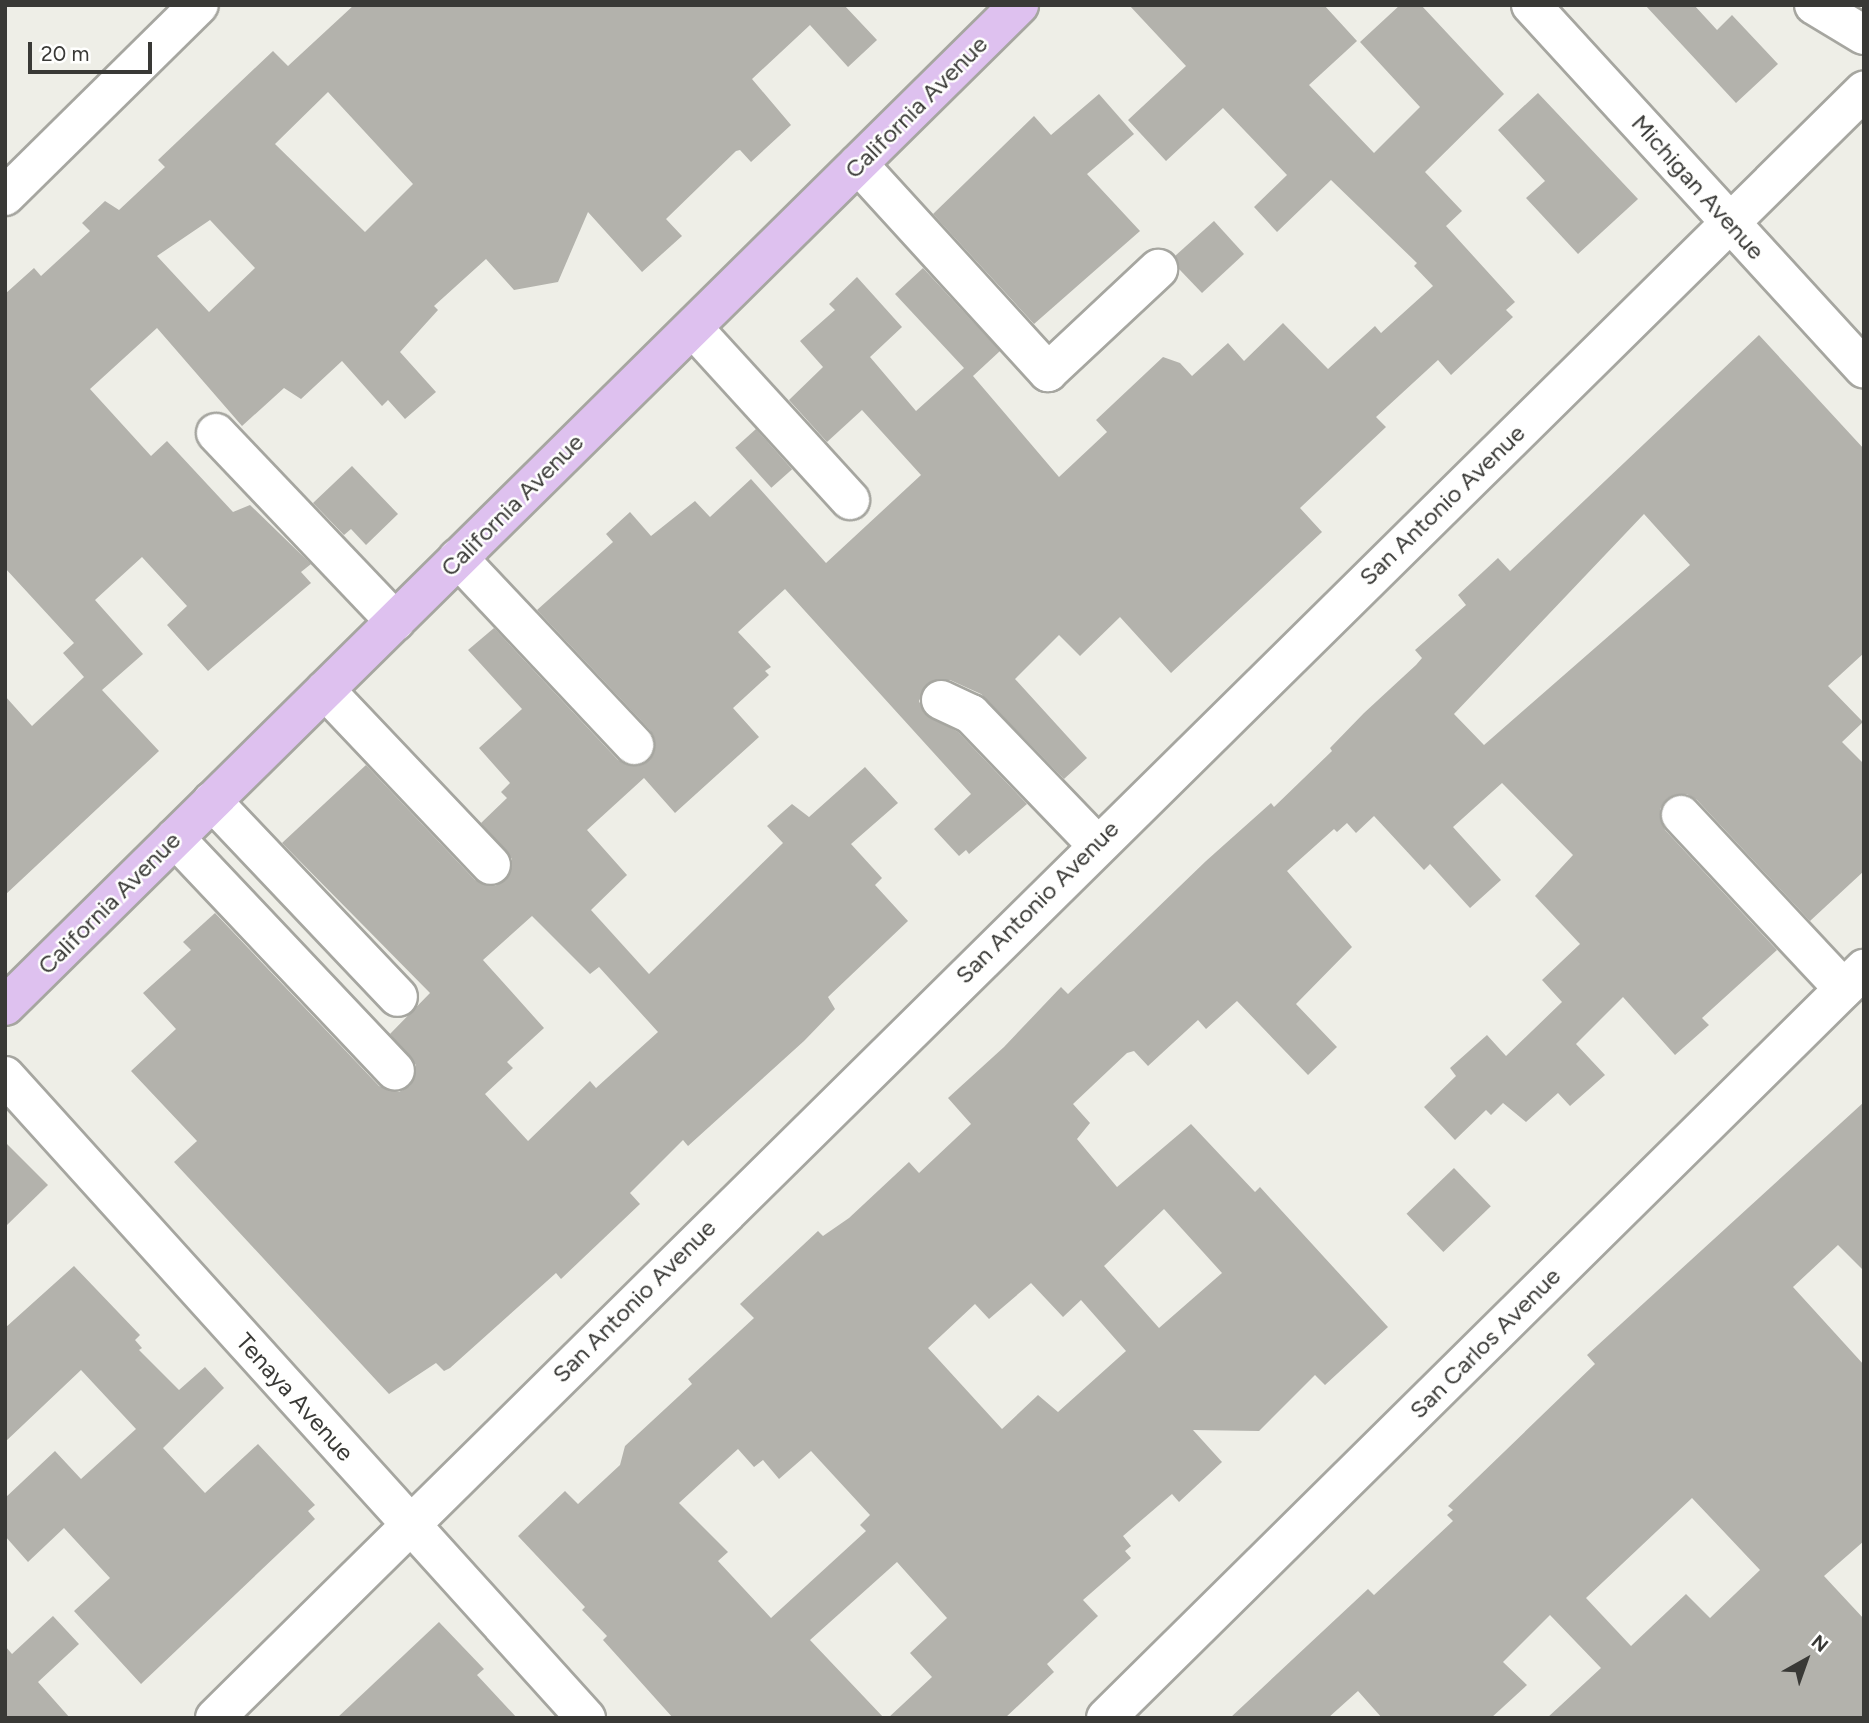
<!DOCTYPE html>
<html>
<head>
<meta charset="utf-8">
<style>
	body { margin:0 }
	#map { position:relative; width:1869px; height:1723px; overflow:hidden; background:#eeeee7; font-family:Figtree,sans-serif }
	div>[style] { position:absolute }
	.building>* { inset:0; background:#b3b2ac; transform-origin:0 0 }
	.roads { filter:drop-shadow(2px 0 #a6a6a0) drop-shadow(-2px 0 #a6a6a0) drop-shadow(0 2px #a6a6a0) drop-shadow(0 -2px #a6a6a0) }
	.minor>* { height:38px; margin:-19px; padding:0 19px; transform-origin:19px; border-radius:19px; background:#fff }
	.major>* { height:38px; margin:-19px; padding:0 19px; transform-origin:19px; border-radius:19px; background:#dec1ef }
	span { translate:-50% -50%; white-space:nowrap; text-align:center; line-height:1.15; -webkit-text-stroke:5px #fffffe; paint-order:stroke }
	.street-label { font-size:24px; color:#393936 }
	.frame { position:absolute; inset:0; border:7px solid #393936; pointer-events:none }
	.north { position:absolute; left:1771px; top:1625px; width:70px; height:70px; -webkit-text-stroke:5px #fffffe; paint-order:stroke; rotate:40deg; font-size:19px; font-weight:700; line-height:28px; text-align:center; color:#393936 }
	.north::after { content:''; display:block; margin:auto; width:24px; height:32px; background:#393936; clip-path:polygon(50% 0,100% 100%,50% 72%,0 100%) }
	.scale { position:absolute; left:28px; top:42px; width:124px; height:32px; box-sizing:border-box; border:4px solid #393936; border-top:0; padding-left:9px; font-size:21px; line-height:24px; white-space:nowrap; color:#393936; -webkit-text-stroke:5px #fffffe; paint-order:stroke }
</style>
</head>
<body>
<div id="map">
	<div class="building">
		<i style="clip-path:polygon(evenodd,354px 5px,844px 5px,877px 40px,848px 67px,810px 25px,752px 79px,791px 125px,751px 162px,740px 150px,736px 151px,666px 219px,682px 236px,642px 272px,588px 212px,558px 282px,514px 290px,486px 259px,434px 306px,438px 310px,400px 352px,436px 392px,405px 419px,388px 400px,382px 406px,342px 361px,301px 399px,284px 388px,242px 426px,157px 328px,90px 389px,151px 456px,167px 441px,233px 512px,250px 505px,311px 564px,301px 572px,311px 583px,208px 671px,167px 625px,187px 606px,142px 557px,95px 600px,143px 654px,102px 690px,159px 751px,5px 895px,5px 696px,32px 726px,84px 677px,63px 653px,74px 643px,5px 568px,5px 294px,34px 268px,41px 276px,90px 231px,82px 223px,105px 201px,119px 210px,165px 167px,158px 160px,273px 51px,288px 66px,354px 5px,328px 92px,413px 184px,365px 232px,275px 144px,328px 92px,354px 5px,210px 220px,255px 268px,209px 312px,157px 256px,210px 220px)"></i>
		<i style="clip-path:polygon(evenodd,1129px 5px,1324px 5px,1357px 41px,1309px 85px,1374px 153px,1420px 107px,1360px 42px,1400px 5px,1421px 5px,1504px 94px,1425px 172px,1462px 211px,1446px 226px,1515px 302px,1506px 310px,1513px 317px,1451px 375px,1438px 360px,1376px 417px,1386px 427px,1300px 508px,1322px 532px,1171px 673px,1120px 617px,1080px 656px,1059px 635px,1015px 679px,1087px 758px,1064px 779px,981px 694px,950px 680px,928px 683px,919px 701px,924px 713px,958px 732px,1027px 804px,969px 854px,966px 850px,959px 856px,934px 829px,971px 794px,785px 589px,738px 632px,771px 667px,765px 671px,769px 675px,733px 708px,759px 737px,675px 813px,644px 778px,587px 830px,627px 875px,591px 910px,649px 974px,783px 843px,767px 826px,792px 804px,809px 817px,865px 767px,898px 803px,851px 844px,882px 878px,875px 885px,908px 921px,828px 997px,835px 1009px,804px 1041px,688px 1146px,683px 1140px,630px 1193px,640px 1204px,561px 1279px,556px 1273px,450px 1368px,444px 1371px,436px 1363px,389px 1394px,174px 1162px,197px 1141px,131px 1071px,176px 1029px,143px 993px,191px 950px,183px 942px,215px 913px,379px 1086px,399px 1092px,410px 1086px,416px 1065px,390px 1034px,430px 993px,282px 843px,366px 765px,475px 880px,495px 886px,506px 880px,512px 859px,481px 823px,507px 798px,501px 792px,510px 783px,479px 748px,522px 709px,468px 650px,494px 628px,618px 760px,638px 766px,649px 760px,655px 741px,650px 730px,537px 610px,613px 542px,606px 534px,630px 512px,651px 536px,695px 501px,710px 517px,751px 479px,826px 563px,921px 475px,862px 410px,827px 442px,789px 400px,823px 367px,800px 341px,835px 310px,829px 304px,857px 277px,902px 327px,870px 357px,916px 411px,964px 368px,895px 294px,923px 268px,1000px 351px,973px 376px,1059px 477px,1107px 432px,1096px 420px,1163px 357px,1180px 363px,1192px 376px,1228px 343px,1244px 361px,1283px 323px,1328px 369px,1375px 326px,1381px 333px,1433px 286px,1414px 266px,1417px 263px,1331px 180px,1277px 232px,1254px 207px,1287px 175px,1223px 108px,1166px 161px,1128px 120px,1186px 66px,1129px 5px,532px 916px,590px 974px,599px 967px,658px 1032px,596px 1088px,590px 1081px,528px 1141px,485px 1094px,513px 1068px,507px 1062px,544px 1028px,483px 960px,532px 916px)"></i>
		<i style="clip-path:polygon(1645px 5px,1694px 5px,1717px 30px,1732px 15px,1778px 64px,1736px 103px)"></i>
		<i style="clip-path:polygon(1538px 93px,1638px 199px,1578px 254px,1526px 198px,1545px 181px,1498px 130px)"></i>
		<i style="clip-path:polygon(1099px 94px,1134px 134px,1087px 174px,1140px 231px,1034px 324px,933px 214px,1034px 116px,1051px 135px)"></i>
		<i style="clip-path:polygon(1214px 221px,1244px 254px,1202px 293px,1179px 269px,1175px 256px)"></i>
		<i style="clip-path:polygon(evenodd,1759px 335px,1864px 449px,1864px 653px,1828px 686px,1863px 722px,1842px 742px,1864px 764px,1864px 871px,1810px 921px,1697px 800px,1687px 794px,1667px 799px,1660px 809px,1665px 830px,1777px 950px,1702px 1018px,1709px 1025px,1675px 1055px,1623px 997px,1576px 1044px,1605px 1075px,1570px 1106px,1558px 1093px,1526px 1122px,1503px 1103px,1491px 1115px,1486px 1110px,1455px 1140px,1424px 1107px,1456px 1076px,1450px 1068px,1487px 1035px,1506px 1056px,1562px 1002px,1542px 980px,1580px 944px,1535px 896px,1573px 855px,1502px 783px,1453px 827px,1501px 880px,1470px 908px,1430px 864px,1424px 870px,1374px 816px,1356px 833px,1347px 823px,1337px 832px,1334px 829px,1287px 871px,1352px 947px,1296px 1004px,1337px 1047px,1308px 1075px,1237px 1001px,1206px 1029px,1198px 1020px,1148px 1066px,1134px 1051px,1127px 1053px,1073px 1104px,1090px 1123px,1077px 1139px,1117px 1187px,1191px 1124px,1255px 1192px,1260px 1187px,1388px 1327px,1325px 1385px,1315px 1375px,1259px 1431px,1193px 1430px,1222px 1462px,1179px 1502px,1172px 1494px,1123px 1536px,1131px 1546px,1125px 1551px,1131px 1558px,1083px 1600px,1098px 1616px,1047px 1664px,1054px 1672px,1005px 1718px,888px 1718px,932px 1677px,910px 1653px,947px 1618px,897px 1562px,810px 1640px,884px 1718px,673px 1718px,603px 1640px,607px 1636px,582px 1610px,585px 1607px,518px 1536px,565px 1491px,578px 1504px,620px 1465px,625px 1446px,692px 1384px,688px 1379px,754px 1318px,740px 1304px,818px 1231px,823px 1236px,849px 1218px,909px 1162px,919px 1173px,971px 1124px,948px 1098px,1004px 1047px,1061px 987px,1068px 994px,1206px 861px,1271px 803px,1274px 807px,1332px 751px,1330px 748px,1364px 713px,1416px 665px,1422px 658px,1415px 650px,1466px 605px,1458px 595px,1498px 558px,1510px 571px,1759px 335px,1644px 514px,1690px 565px,1484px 745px,1454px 714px,1644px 514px,1759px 335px,1164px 1209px,1222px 1273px,1159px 1328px,1104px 1266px,1164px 1209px,1759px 335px,1031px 1283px,1063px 1317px,1081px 1300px,1126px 1351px,1058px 1412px,1038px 1395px,1002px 1429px,928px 1348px,975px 1304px,989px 1319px,1031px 1283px,1759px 335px,738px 1449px,754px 1467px,763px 1460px,779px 1479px,811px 1451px,870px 1515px,860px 1525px,866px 1531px,771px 1618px,718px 1561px,728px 1552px,679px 1503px,738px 1449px)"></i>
		<i style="left:756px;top:429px;width:54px;height:28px;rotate:48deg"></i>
		<i style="clip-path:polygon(352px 466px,398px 514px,366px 545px,351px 529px,344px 535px,313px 503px)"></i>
		<i style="clip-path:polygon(evenodd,1864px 1102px,1864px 1271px,1838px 1245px,1793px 1287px,1864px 1365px,1864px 1541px,1824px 1576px,1864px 1619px,1864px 1718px,1547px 1718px,1601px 1668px,1550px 1615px,1503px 1662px,1527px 1685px,1491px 1718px,1382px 1718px,1358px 1691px,1328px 1718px,1230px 1718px,1368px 1589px,1374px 1595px,1453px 1521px,1447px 1515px,1453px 1510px,1448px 1506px,1595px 1364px,1587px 1355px,1864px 1102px,1692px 1498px,1760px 1570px,1710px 1618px,1686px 1594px,1631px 1646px,1586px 1598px,1692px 1498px)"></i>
		<i style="clip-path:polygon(5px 1142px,48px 1185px,5px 1227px)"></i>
		<i style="left:1454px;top:1168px;width:53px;height:66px;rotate:46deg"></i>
		<i style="clip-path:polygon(74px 1266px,140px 1335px,135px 1340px,142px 1348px,139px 1350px,179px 1390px,205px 1367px,224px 1388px,163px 1448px,205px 1493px,258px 1444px,315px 1505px,308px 1511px,315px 1519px,141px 1684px,74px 1611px,110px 1578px,64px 1528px,28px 1562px,5px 1536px,5px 1498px,55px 1451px,81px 1479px,136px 1429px,81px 1370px,5px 1442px,5px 1328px)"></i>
		<i style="clip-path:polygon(53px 1616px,79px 1644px,38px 1682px,70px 1718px,5px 1718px,5px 1646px,12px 1654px)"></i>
		<i style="clip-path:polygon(439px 1622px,484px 1669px,477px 1675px,517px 1718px,337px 1718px)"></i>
	</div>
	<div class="roads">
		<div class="minor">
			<i style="left:1531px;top:5px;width:493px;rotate:47.5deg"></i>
			<i style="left:1814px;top:5px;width:58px;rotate:31deg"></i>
			<i style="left:858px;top:164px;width:282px;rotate:47.6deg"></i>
			<i style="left:1048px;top:372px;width:151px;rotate:-43.1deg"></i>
			<i style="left:5px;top:196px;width:272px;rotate:-44.6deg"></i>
			<i style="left:693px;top:328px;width:233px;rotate:47.6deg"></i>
			<i style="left:216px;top:433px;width:260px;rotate:46.4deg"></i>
			<i style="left:458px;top:558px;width:257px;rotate:46.7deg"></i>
			<i style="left:325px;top:690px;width:241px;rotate:46.5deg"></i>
			<i style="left:941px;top:700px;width:33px;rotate:25deg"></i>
			<i style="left:971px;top:714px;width:180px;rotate:46.1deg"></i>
			<i style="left:212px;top:801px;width:270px;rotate:46.5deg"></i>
			<i style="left:1681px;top:815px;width:238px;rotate:46.9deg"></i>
			<i style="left:175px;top:838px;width:320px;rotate:46.6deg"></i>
			<i style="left:5px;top:1076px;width:866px;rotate:47.86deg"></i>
			<i style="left:215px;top:1718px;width:2317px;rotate:-44.62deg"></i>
			<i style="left:1106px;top:1718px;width:1066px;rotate:-44.66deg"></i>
		</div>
		<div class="major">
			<i style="left:5px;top:1006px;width:1425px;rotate:-44.63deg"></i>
		</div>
	</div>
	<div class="street-label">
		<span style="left:916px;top:107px;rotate:-45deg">California Avenue</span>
		<span style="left:1698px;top:187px;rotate:48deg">Michigan Avenue</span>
		<span style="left:512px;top:505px;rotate:-45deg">California Avenue</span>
		<span style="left:1442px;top:505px;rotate:-44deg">San Antonio Avenue</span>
		<span style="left:1037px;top:902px;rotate:-45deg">San Antonio Avenue</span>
		<span style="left:109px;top:903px;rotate:-45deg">California Avenue</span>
		<span style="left:634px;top:1301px;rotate:-45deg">San Antonio Avenue</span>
		<span style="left:1485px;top:1343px;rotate:-45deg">San Carlos Avenue</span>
		<span style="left:295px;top:1397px;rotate:48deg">Tenaya Avenue</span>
	</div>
	<div class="frame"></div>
	<div class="north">N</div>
	<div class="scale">20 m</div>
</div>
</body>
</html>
